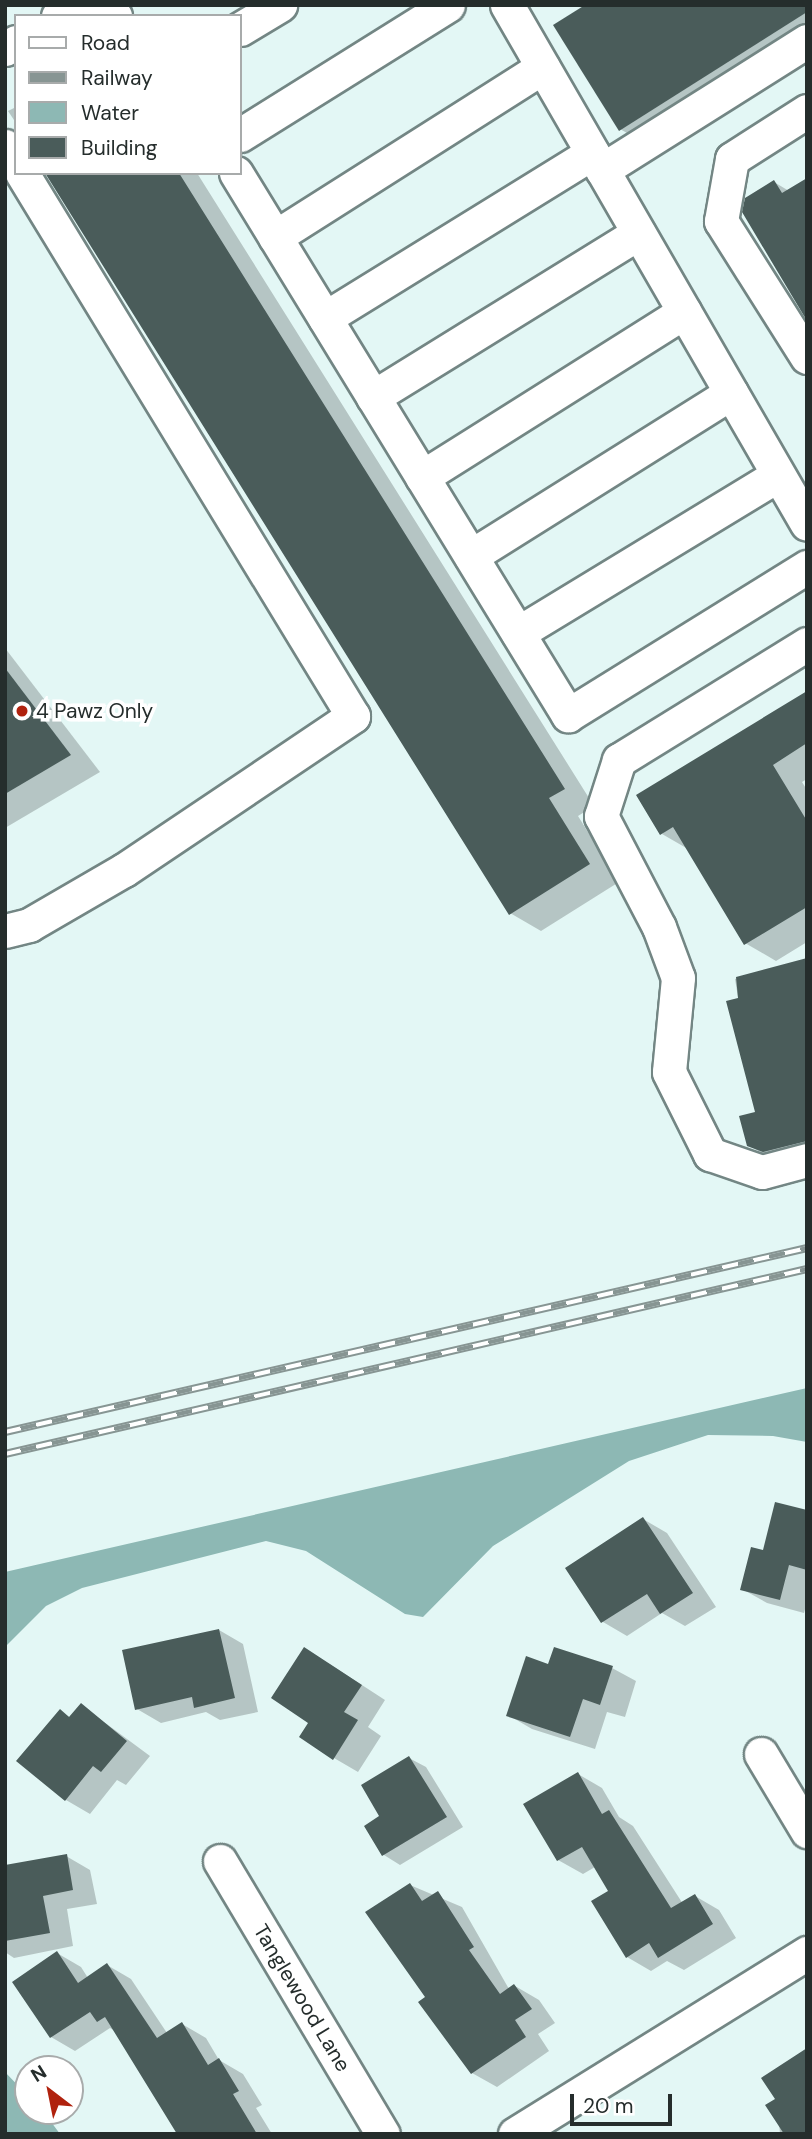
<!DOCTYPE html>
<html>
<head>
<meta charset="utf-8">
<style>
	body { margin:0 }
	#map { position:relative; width:812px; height:2139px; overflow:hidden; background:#e3f7f5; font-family:"DM Sans",sans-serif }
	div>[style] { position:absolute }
	.water>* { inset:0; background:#8db8b4 }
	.shadow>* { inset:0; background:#0003 }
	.building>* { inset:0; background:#4a5c5a }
	.roads { filter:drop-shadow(2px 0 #738684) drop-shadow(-2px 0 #738684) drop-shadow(0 2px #738684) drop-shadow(0 -2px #738684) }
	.minor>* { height:33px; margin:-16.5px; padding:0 16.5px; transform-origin:16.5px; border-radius:16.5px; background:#fff }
	.rail>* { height:8px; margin-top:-4px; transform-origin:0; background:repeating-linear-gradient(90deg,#fff 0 16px,#879593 0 32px); box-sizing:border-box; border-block:2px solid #879593 }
	.dots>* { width:19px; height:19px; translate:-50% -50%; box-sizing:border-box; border:4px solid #fff; border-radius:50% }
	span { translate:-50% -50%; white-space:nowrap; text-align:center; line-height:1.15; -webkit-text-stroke:7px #fff; paint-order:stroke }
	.poi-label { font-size:21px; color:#252d2c }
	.left { translate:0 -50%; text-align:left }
	.street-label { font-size:21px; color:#252d2c }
	.frame { position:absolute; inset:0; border:7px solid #252d2c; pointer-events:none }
	.legend { position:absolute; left:14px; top:14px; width:228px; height:161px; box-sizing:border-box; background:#fff; border:2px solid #a8abab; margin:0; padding:9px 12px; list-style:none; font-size:21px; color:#252d2c }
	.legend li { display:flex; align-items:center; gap:14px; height:35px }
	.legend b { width:35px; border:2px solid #a8abab }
	.north { position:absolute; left:14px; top:2055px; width:70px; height:70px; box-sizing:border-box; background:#fff; border:2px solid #a8abab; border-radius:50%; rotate:328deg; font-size:19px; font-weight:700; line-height:28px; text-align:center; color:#252d2c }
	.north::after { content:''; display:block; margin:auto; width:24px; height:32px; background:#b0220e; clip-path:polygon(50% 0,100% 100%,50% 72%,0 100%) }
	.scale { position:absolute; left:570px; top:2094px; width:102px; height:32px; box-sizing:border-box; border:4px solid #252d2c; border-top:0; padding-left:9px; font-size:21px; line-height:24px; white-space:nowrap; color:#252d2c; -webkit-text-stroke:5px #fff; paint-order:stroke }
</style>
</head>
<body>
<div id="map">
	<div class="water">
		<i style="clip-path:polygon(807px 1388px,807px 1442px,773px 1436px,708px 1435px,629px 1461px,493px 1546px,423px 1617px,405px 1614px,306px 1551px,266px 1541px,82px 1588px,46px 1606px,5px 1647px,5px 1572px)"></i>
		<i style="clip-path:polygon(5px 2072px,28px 2096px,28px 2111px,43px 2111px,60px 2134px,5px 2134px)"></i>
	</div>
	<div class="shadow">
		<i style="clip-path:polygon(807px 5px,807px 48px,651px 147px,620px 129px)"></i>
		<i style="clip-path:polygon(16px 107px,16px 123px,8px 111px)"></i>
		<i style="clip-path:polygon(47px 173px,197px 173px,594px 806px,578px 816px,619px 882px,541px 931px,510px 913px)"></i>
		<i style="clip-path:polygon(774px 182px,789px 191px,807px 316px)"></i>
		<i style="clip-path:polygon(5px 648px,100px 772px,5px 828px)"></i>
		<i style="clip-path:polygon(807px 692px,807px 779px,802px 782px,807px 790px,807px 942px,776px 961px,745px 943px,688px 849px,662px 834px)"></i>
		<i style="clip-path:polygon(807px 960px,807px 1165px,779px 1163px,748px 1145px,757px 1113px,735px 979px)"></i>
		<i style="clip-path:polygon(807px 1511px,807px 1602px,804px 1613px,767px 1603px,742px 1589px,764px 1552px)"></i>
		<i style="clip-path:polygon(643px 1519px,667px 1533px,716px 1607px,685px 1626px,662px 1613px,627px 1636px,603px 1622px,567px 1568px)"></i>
		<i style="clip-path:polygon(219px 1630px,243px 1644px,258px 1712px,220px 1720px,206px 1712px,161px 1723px,137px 1709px)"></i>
		<i style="clip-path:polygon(328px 1663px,385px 1700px,368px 1727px,381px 1736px,358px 1772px,334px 1758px)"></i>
		<i style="clip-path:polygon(549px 1666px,612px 1668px,636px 1681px,625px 1717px,607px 1712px,595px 1749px,532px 1729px,508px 1715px)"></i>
		<i style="clip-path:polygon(81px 1705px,150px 1756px,126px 1785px,117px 1780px,90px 1814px,66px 1800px,60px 1711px,71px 1718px)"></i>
		<i style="clip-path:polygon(409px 1758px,426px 1767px,463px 1827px,400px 1865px,384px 1855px,366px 1827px,382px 1817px)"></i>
		<i style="clip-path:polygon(578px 1774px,602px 1788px,619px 1817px,633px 1826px,683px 1904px,695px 1896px,719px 1910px,736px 1938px,684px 1970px,667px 1961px,651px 1971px,627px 1957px,610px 1891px,595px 1867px,583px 1874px,558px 1860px)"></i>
		<i style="clip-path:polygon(66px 1856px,90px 1870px,97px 1904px,67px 1909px,73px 1946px,14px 1958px,5px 1952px,5px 1867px)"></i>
		<i style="clip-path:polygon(410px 1885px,462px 1907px,509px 1989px,515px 1986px,539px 2000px,555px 2023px,538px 2034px,549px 2051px,497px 2087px,472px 2073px,427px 1998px)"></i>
		<i style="clip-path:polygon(57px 1953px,81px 1967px,88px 1978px,107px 1965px,131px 1979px,167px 2033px,182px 2024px,206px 2038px,219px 2060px,243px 2074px,262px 2105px,256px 2108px,272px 2134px,182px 2134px,117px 2032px,110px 2028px,75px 2051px,51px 2037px)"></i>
		<i style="clip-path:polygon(777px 2100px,807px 2134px,780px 2134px)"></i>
	</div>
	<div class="building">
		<i style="clip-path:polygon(585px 5px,807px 5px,807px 12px,619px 131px,553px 25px)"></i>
		<i style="clip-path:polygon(45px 173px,179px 173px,565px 789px,549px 798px,590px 864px,509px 915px)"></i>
		<i style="clip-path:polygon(807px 178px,807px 321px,742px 212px,745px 198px,774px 180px,782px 193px)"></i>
		<i style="clip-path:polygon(5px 668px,71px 755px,5px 794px)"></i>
		<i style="clip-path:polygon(807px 691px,807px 743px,773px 765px,807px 821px,807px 907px,744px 945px,673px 827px,660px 835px,636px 795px)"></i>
		<i style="clip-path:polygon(807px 958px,807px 1141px,763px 1152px,747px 1146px,739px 1116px,755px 1112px,726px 1001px,738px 998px,736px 977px)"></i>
		<i style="clip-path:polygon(775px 1502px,807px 1510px,807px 1570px,789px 1565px,780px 1600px,740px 1590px,751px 1547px,763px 1550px)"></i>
		<i style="clip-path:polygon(643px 1517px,693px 1593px,660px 1614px,647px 1594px,601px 1623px,565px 1568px)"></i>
		<i style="clip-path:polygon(219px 1629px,235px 1698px,194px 1708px,192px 1697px,135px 1710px,122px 1650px)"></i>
		<i style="clip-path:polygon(304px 1647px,362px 1685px,344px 1712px,358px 1720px,333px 1760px,299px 1737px,308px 1723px,271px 1698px)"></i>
		<i style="clip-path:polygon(554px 1647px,613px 1666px,600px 1705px,583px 1699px,570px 1737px,506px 1716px,526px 1656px,548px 1664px)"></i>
		<i style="clip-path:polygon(81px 1703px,127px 1741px,101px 1772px,93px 1766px,65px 1801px,16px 1761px,60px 1709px,69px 1717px)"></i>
		<i style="clip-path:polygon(409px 1756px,447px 1817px,382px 1856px,364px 1826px,379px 1816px,361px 1785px)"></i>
		<i style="clip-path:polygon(578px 1772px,602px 1814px,609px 1810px,671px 1908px,695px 1894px,713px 1924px,658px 1958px,649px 1943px,626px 1958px,591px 1901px,608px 1891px,582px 1847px,557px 1861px,523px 1804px)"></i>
		<i style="clip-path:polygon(67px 1854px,73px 1890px,43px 1896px,50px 1933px,5px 1941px,5px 1865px)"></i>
		<i style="clip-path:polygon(410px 1883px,422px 1901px,438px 1891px,474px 1947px,469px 1950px,500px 1994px,514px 1984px,532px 2009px,515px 2020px,526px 2037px,471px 2074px,418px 2002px,425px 1997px,365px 1912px)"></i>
		<i style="clip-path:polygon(57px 1951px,78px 1983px,107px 1963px,157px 2038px,182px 2022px,208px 2065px,219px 2058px,239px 2091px,233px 2094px,257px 2134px,177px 2134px,105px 2017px,97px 2022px,90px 2012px,50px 2038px,12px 1982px)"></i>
		<i style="clip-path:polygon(807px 2048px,807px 2134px,784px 2134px,765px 2105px,775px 2099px,761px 2078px)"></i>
	</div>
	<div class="roads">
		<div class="minor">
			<i style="left:94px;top:5px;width:24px;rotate:28deg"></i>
			<i style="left:507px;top:5px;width:599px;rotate:59.97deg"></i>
			<i style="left:58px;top:16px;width:20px;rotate:-33deg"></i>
			<i style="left:240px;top:29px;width:47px;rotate:-31deg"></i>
			<i style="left:5px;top:49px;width:13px;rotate:-32deg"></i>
			<i style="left:807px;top:111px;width:89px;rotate:147.4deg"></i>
			<i style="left:732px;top:159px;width:63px;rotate:100.1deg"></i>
			<i style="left:721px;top:221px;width:161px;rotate:57.7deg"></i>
			<i style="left:240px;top:135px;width:245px;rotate:-32deg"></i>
			<i style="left:5px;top:146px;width:20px;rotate:57deg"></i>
			<i style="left:602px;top:170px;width:242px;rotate:-32.2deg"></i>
			<i style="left:236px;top:173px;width:636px;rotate:58.51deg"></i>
			<i style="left:568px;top:715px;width:281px;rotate:-31.8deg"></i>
			<i style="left:275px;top:237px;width:317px;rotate:-32.4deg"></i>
			<i style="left:325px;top:318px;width:314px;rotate:-31.7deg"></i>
			<i style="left:373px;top:397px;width:312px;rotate:-31.7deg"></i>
			<i style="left:422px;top:477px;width:310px;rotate:-32.2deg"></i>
			<i style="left:471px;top:556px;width:307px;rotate:-32.1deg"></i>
			<i style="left:518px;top:633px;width:304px;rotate:-31.3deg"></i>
			<i style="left:807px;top:644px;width:221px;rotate:148.3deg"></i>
			<i style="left:619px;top:760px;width:59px;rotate:107.8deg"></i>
			<i style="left:601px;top:816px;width:125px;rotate:62.4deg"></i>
			<i style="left:659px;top:927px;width:54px;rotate:69.6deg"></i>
			<i style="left:678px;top:978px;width:94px;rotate:95.5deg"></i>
			<i style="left:669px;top:1072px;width:92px;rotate:63.4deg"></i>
			<i style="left:710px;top:1154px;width:55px;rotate:19.1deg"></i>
			<i style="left:762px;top:1172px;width:47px;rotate:-14.9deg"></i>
			<i style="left:5px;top:931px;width:25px;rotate:-14deg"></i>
			<i style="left:29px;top:925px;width:110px;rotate:-30.1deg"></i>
			<i style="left:124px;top:870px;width:276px;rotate:-33.9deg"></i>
			<i style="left:353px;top:716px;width:636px;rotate:-121.37deg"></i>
			<i style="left:761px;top:1754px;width:90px;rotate:59.1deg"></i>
			<i style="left:220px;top:1861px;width:318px;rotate:59.2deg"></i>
			<i style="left:515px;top:2134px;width:344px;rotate:-31.8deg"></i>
		</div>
	</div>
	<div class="rail">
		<i style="left:5px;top:1432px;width:823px;rotate:-12.92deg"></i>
		<i style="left:5px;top:1454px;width:823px;rotate:-12.99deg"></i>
	</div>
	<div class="dots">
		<i style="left:22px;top:711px;background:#b0220e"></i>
	</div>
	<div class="poi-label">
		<span class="left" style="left:36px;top:711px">4 Pawz Only</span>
	</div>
	<div class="street-label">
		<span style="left:302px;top:1998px;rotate:59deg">Tanglewood Lane</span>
	</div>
	<div class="frame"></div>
	<ul class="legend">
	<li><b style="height:9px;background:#fff"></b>Road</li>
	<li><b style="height:9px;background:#879593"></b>Railway</li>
	<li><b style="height:19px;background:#8db8b4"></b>Water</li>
	<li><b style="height:19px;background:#4a5c5a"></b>Building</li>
	</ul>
	<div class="north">N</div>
	<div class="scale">20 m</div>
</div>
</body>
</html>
